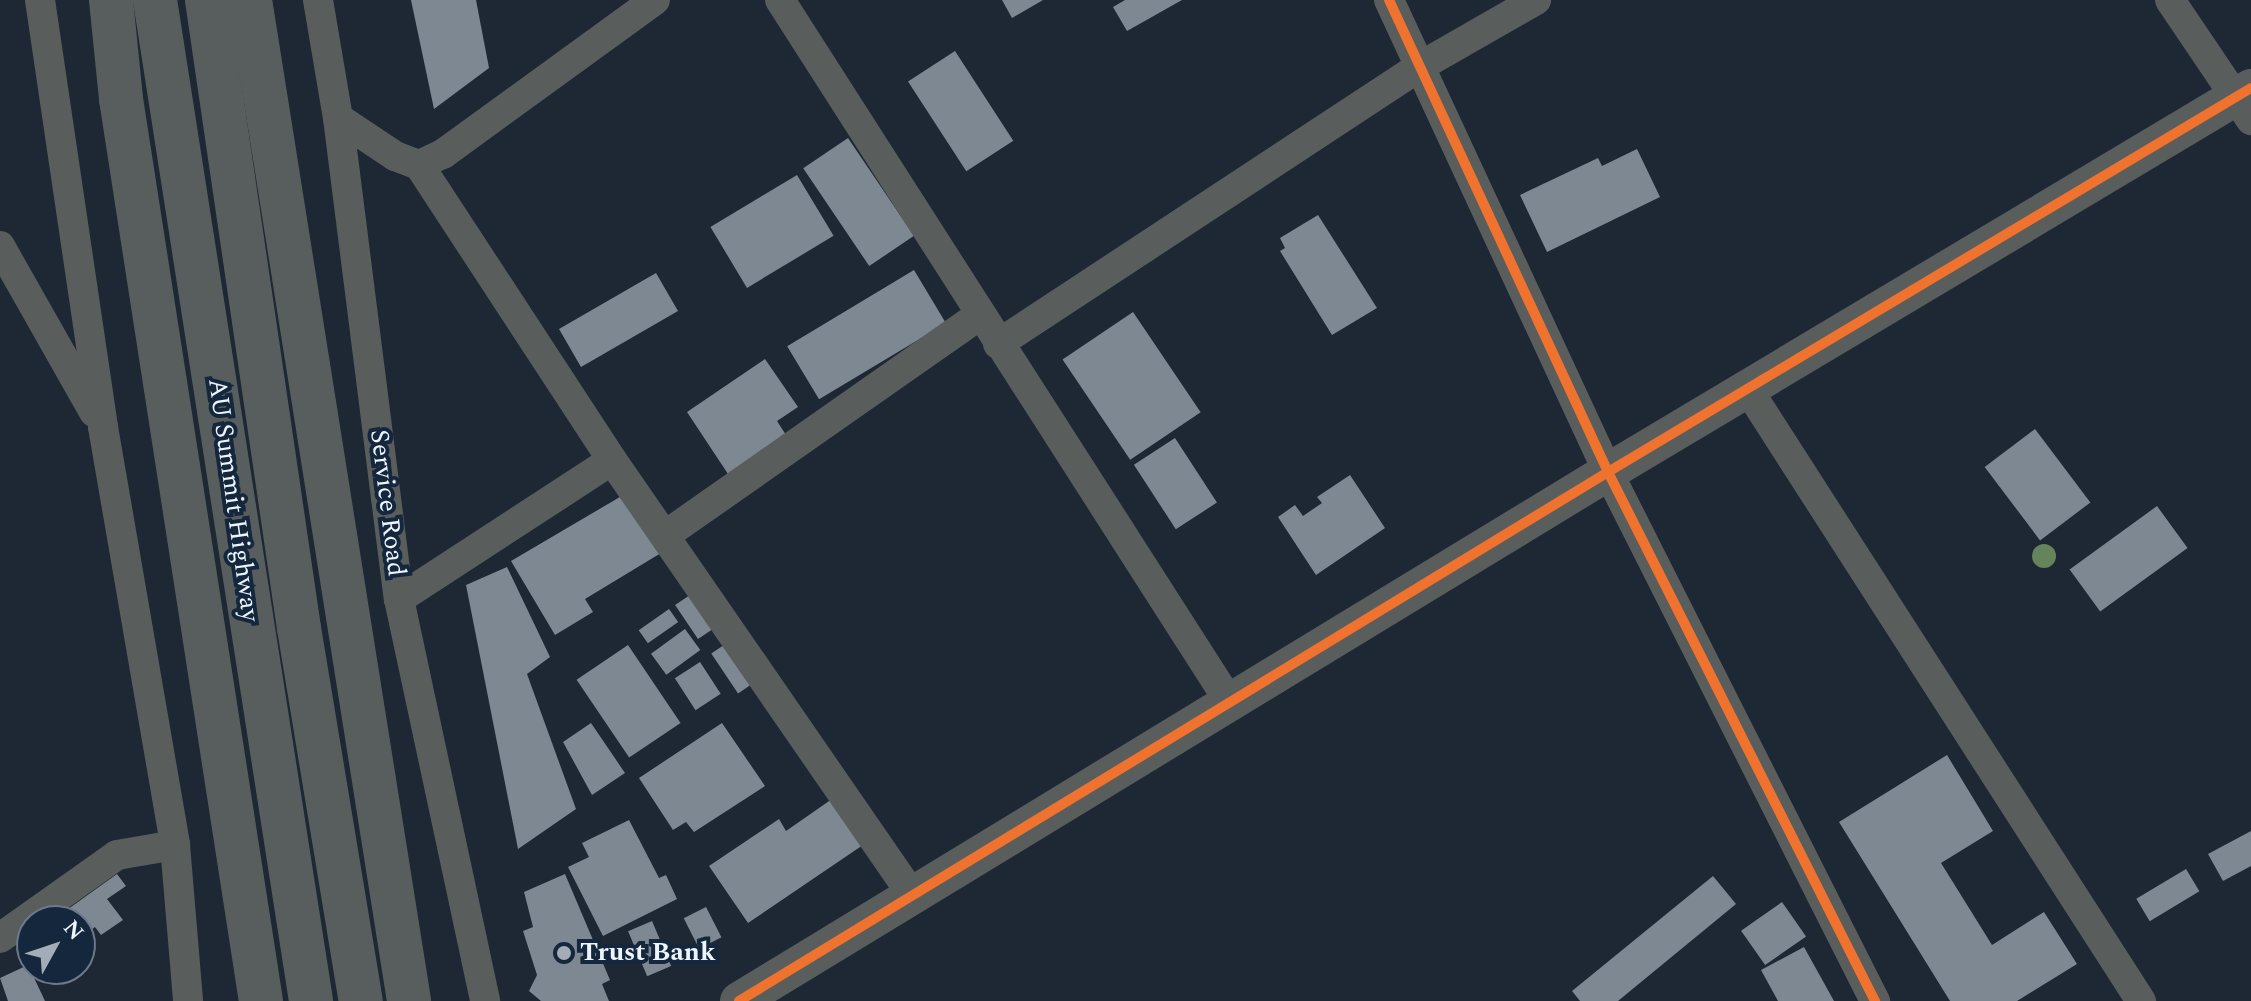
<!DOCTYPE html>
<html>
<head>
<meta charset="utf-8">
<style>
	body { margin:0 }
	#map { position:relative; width:2251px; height:1001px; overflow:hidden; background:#1d2834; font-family:Spectral,serif }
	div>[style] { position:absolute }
	.building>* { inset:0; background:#7e8893; transform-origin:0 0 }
	.minor>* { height:30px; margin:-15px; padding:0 15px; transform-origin:15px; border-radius:15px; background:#595d5c }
	.tertiary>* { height:38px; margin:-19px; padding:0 19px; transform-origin:19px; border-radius:19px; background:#595d5c }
	.primary>* { height:44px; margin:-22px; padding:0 22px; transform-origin:22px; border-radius:22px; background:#585e5d }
	.cycleway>* { height:10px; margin:-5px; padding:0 5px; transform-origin:5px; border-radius:5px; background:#ef722f }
	.trees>* { width:24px; height:24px; margin:-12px; border-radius:50%; background:#66845b }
	.dots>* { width:22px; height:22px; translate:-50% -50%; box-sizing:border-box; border:4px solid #14273d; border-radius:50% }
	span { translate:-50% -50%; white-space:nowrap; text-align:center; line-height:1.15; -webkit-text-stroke:8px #14273d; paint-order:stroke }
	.street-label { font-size:26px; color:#edf5fe }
	.poi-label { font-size:26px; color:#edf5fe; font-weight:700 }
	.left { translate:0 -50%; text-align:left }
	.north { position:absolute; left:16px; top:905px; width:80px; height:80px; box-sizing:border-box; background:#14273d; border:2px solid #6b798a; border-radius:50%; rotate:50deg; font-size:22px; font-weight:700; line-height:32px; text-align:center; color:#edf5fe }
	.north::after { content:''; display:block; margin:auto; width:28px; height:36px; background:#a4adb7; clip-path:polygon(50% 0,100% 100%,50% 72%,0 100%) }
</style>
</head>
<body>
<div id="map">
	<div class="building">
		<i style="clip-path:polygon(411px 0,476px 0,489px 68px,434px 109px)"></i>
		<i style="clip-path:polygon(1002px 0,1043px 0,1012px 18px)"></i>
		<i style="clip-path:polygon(1125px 0,1182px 0,1127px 31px,1113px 7px)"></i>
		<i style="left:955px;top:51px;width:107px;height:56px;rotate:57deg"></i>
		<i style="left:848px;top:138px;width:118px;height:54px;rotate:56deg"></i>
		<i style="clip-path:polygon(1637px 149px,1660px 197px,1547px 252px,1520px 195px,1598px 158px,1602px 166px)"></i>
		<i style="left:797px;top:175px;width:71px;height:101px;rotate:59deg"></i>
		<i style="clip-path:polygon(1318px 215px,1377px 308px,1332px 335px,1280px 251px,1285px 248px,1280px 238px)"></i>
		<i style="left:914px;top:270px;width:62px;height:148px;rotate:59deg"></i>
		<i style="left:656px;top:273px;width:44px;height:112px;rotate:60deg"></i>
		<i style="left:1133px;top:312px;width:121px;height:85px;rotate:56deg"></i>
		<i style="clip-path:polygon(765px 359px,798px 407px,777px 421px,786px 435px,728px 474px,687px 412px)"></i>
		<i style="left:2035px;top:429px;width:92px;height:63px;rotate:53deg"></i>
		<i style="left:1175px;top:438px;width:77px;height:49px;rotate:57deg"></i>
		<i style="clip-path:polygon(1350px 475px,1385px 528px,1316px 575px,1278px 517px,1295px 505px,1303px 516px,1322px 503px,1317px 497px)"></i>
		<i style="clip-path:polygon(625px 494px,661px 553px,585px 599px,593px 612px,555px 635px,511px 561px)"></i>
		<i style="left:2157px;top:506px;width:52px;height:108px;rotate:54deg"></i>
		<i style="clip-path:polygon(507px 567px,550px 657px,527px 674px,576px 809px,518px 849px,466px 585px)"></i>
		<i style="left:690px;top:595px;width:41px;height:18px;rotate:56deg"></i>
		<i style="left:669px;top:609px;width:16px;height:37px;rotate:55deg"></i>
		<i style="left:685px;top:629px;width:26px;height:42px;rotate:54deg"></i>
		<i style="left:727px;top:643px;width:48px;height:19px;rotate:56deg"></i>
		<i style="left:628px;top:645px;width:94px;height:62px;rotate:56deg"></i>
		<i style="left:700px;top:662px;width:38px;height:30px;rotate:57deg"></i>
		<i style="clip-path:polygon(591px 723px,625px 773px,592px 795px,563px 742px)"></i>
		<i style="clip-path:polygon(722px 723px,765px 786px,694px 832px,686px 822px,673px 830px,639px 778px)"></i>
		<i style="clip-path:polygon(1947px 755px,1993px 831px,1941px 863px,1992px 945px,2044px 912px,2077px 964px,2017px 1001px,1950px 1001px,1839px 822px)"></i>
		<i style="clip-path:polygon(832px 799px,863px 845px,748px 923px,709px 866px,779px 819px,786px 831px)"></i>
		<i style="clip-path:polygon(629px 820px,659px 878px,666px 875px,677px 899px,603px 936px,568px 867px,589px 857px,582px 843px)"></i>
		<i style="clip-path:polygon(2251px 831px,2251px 866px,2223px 881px,2208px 854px)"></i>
		<i style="left:2186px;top:869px;width:26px;height:58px;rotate:59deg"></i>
		<i style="clip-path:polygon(117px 874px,126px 886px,107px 899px,123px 920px,101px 935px,95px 927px,80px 938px,80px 921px,60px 921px,57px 917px)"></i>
		<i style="clip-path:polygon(565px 874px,610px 980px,602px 984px,609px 1001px,541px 1001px,529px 991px,537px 975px,523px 931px,533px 927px,524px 892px)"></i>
		<i style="clip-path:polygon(1713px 876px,1736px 904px,1618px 1001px,1580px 1001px,1572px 991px)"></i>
		<i style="left:1782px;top:902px;width:42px;height:50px;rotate:55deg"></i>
		<i style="left:706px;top:907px;width:34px;height:25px;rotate:63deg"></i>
		<i style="left:652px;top:921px;width:49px;height:26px;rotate:67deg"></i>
		<i style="clip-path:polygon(1804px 947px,1834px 1001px,1778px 1001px,1761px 970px)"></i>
		<i style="clip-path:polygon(28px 965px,45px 1001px,8px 1001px,0 978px)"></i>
	</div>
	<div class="minor">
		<i style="left:40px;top:0;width:432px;rotate:81.6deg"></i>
		<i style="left:103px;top:427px;width:424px;rotate:80.2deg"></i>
		<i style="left:175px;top:845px;width:157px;rotate:85.2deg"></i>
		<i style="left:318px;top:0;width:120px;rotate:80.4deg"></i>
		<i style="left:338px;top:118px;width:485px;rotate:82.8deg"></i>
		<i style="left:399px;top:599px;width:411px;rotate:77.9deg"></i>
		<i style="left:780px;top:0;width:832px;rotate:57.36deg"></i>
		<i style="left:1389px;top:0;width:520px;rotate:65.11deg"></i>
		<i style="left:1608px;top:472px;width:593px;rotate:63.22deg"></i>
		<i style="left:2170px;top:0;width:145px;rotate:56deg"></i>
		<i style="left:338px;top:118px;width:69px;rotate:33.7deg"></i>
		<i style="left:395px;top:156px;width:26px;rotate:21deg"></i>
		<i style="left:419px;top:165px;width:353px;rotate:56.8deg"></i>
		<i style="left:612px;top:460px;width:530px;rotate:55.38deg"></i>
		<i style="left:419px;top:165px;width:26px;rotate:-25deg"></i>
		<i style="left:443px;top:154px;width:262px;rotate:-36deg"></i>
		<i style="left:0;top:246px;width:191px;rotate:60.5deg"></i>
		<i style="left:998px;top:344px;width:504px;rotate:-33.34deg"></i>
		<i style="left:1419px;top:67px;width:135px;rotate:-29.8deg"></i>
		<i style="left:1747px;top:388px;width:729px;rotate:57.27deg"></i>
		<i style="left:667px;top:534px;width:382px;rotate:-35deg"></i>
		<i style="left:399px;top:599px;width:254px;rotate:-33.1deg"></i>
		<i style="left:0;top:938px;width:143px;rotate:-35.4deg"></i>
		<i style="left:117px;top:855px;width:59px;rotate:-9.8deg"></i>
	</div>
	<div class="tertiary">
		<i style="left:739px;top:1001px;width:1017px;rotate:-31.33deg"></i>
		<i style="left:1608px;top:472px;width:749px;rotate:-30.85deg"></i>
	</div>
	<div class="primary">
		<i style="left:111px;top:0;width:100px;rotate:84.2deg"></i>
		<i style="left:121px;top:99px;width:913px;rotate:81.18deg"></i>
		<i style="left:155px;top:0;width:1013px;rotate:81.14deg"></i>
		<i style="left:207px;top:0;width:635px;rotate:81.67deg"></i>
		<i style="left:299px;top:628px;width:378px;rotate:80.6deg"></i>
		<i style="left:250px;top:0;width:1014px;rotate:80.97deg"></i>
	</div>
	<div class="cycleway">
		<i style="left:1389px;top:0;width:520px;rotate:65.11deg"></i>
		<i style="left:1608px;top:472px;width:593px;rotate:63.22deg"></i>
		<i style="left:739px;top:1001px;width:1017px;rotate:-31.33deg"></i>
		<i style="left:1608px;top:472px;width:749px;rotate:-30.85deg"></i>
	</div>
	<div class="trees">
		<i style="left:2044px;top:556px"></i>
	</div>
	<div class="dots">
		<i style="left:564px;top:953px;background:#a4adb7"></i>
	</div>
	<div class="street-label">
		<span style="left:233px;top:500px;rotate:82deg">AU Summit Highway</span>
		<span style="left:387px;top:503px;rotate:83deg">Service Road</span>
	</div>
	<div class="poi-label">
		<span class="left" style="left:580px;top:953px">Trust Bank</span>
	</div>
	<div class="north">N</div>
</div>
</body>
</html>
